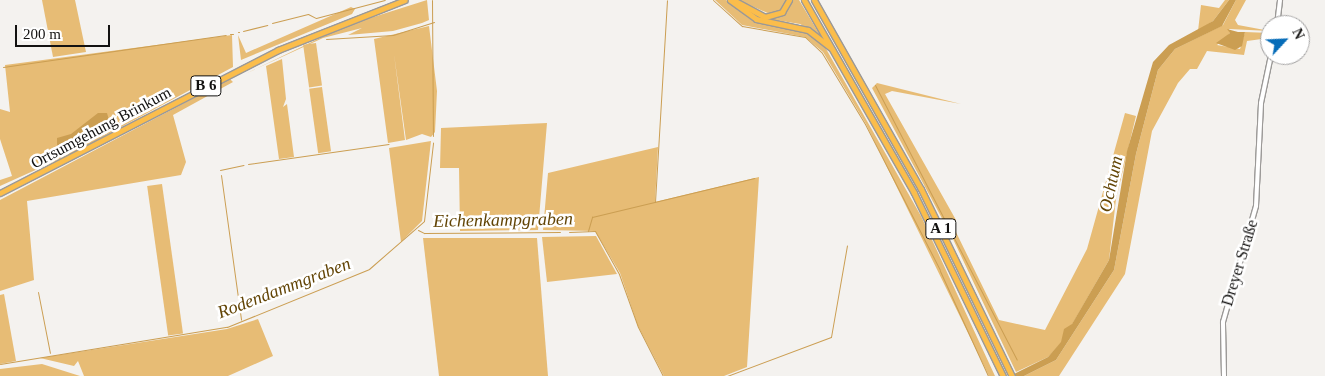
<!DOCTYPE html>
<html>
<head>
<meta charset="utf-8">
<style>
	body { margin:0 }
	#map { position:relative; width:1325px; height:376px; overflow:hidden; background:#f4f2ef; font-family:"Times New Roman",serif }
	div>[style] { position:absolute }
	.green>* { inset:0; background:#e7bc75; transform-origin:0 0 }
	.water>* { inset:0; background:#cb9e52 }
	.stream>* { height:1px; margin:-0.5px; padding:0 0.5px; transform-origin:0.5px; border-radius:0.5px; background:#cb9e52 }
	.roads { filter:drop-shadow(1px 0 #9b9997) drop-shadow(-1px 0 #9b9997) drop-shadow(0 1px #9b9997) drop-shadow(0 -1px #9b9997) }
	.minor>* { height:4px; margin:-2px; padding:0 2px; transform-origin:2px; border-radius:2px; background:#fff }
	.highway>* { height:5px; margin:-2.5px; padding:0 2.5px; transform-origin:2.5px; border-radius:2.5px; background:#fbbd4b }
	span { translate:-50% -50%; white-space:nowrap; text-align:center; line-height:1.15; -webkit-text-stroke:5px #fff; paint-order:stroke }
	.shield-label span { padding:1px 4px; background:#fff; border:1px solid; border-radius:4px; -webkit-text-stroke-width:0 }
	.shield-label { font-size:15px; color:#131211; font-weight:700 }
	.street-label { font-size:16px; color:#131211 }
	.water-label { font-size:18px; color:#624405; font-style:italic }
	.north { position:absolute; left:1260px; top:15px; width:50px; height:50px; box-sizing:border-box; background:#fff; border:1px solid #a1a0a0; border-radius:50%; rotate:65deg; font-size:14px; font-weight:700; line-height:20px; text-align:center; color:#131211 }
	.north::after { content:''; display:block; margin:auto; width:18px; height:22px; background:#066cb8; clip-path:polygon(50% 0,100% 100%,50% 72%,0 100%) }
	.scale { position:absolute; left:15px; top:25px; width:95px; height:22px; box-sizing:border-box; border:2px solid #131211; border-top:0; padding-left:6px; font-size:15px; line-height:18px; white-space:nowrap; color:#131211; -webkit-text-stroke:4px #fff; paint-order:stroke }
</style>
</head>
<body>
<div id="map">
	<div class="green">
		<i style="clip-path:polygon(42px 0,75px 0,86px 52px,53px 57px)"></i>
		<i style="clip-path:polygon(427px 0,429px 20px,422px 23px,393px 31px,348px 35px,362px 28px,323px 38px,245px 74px,345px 26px)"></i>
		<i style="clip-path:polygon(715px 0,726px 0,750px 19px,807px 31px,825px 47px,921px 216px,995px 376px,989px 376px,866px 124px,823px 52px,805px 37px,742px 25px)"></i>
		<i style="clip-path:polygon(738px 0,787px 0,781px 10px,770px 14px)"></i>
		<i style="clip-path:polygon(792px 0,799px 0,820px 35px,800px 24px,769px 19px,787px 11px)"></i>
		<i style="clip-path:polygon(1225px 0,1229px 0,1213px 21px,1198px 31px,1201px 5px,1219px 8px)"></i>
		<i style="clip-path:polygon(1236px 0,1246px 0,1235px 20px,1238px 25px,1270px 31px,1229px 29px,1230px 33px,1217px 45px,1240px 49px,1245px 32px,1270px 33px,1269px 38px,1247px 41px,1244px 55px,1207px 51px,1197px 69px,1190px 69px,1178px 83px,1152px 131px,1125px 274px,1059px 376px,1024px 376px,1056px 360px,1114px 270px,1136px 154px,1158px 70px,1175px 49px,1223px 25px)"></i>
		<i style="clip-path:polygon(351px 7px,355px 9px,352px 14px,241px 60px,238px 35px,246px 53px)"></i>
		<i style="clip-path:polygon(429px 26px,437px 91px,435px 132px,431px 137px,422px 134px,406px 140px,394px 54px,405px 140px,388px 143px,374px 39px)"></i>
		<i style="clip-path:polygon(232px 35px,233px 67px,71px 154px,0 186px,0 180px,12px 176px,0 139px,0 109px,10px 112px,5px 65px)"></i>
		<i style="left:316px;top:43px;width:43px;height:13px;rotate:82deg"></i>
		<i style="clip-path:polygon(282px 59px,286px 99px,283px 107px,287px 104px,294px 157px,279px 159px,266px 66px)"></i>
		<i style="clip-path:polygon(230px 79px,233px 82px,173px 115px,186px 162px,181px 175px,27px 201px,34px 280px,0 291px,0 200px)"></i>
		<i style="clip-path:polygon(877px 83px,961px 104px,892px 91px,885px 94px,956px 220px,953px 226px,999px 320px,1045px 330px,1087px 249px,1125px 113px,1136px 116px,1116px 199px,1109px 260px,1062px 342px,1048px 357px,1016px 372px,953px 239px,872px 88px)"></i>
		<i style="left:322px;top:87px;width:65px;height:13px;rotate:82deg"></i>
		<i style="clip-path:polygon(547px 123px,538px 230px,460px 231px,459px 168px,440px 168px,441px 128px)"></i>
		<i style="clip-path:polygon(431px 141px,422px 221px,401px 242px,389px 148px)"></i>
		<i style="clip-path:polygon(658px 147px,655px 202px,759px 177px,747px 367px,724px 376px,664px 376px,638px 326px,620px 273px,595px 231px,543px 230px,548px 173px)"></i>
		<i style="left:162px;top:184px;width:151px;height:15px;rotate:82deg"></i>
		<i style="clip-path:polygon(596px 236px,617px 274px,547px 282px,542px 237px)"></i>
		<i style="clip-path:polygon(423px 238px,537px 238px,548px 376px,439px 376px)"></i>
		<i style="clip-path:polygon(4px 294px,16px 361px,0 364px,0 295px)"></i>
		<i style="clip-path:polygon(258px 319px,273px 356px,228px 376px,84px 376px,78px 361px,74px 366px,40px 358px,227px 329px)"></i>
		<i style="clip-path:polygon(42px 364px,80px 376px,0 376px,0 369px)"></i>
	</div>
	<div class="water">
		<i style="clip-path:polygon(1229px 0,1236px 0,1222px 26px,1175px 49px,1158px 70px,1136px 154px,1114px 270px,1056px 360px,1024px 376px,1010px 376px,1048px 357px,1061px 342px,1064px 329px,1072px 324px,1109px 260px,1127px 151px,1153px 62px,1169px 45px,1213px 21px)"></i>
		<i style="clip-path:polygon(1227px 29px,1238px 32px,1270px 32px,1245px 32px,1242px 46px,1235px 50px,1216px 43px,1230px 33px)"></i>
		<i style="clip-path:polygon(98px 113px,107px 113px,109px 120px,57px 147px,57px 138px,71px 134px)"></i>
	</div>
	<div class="stream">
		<i style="left:432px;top:0;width:136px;rotate:89.6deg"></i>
		<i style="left:713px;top:0;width:39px;rotate:42deg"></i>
		<i style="left:742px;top:26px;width:64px;rotate:9.9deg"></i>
		<i style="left:805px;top:37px;width:23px;rotate:43deg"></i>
		<i style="left:822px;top:53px;width:83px;rotate:58.8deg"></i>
		<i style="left:865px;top:124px;width:164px;rotate:62.8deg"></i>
		<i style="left:272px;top:23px;width:37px;rotate:-14deg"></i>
		<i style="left:308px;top:14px;width:9px;rotate:27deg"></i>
		<i style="left:316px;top:18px;width:71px;rotate:-14.6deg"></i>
		<i style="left:243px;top:31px;width:25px;rotate:-14deg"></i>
		<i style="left:238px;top:32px;width:1px"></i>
		<i style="left:230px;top:34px;width:3px"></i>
		<i style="left:326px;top:39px;width:67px;rotate:-3.4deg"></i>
		<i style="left:393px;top:35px;width:43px;rotate:-17.6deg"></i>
		<i style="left:3px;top:67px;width:225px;rotate:-8.2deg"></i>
		<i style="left:875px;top:85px;width:309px;rotate:62.7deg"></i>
		<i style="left:248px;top:164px;width:142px;rotate:-8.1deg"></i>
		<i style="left:220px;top:170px;width:24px;rotate:-12deg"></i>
		<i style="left:221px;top:175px;width:146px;rotate:82.1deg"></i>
		<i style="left:655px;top:202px;width:202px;rotate:-86.6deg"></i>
		<i style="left:418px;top:230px;width:7px;rotate:27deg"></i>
		<i style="left:424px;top:233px;width:136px;rotate:-0.4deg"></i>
		<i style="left:588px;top:231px;width:15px;rotate:-74deg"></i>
		<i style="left:592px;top:217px;width:167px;rotate:-13.5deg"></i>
		<i style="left:569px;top:232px;width:26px;rotate:-2deg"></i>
		<i style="left:595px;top:231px;width:49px;rotate:60.8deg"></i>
		<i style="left:619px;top:274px;width:56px;rotate:70.3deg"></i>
		<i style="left:638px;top:327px;width:55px;rotate:63deg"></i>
		<i style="left:940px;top:271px;width:115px;rotate:65.4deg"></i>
		<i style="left:38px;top:292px;width:62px;rotate:78.9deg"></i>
		<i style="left:0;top:364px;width:230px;rotate:-9.3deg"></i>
		<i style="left:227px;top:327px;width:153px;rotate:-22.2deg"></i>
		<i style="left:369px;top:269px;width:73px;rotate:-41.1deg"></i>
		<i style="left:424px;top:221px;width:79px;rotate:-83.4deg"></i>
		<i style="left:727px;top:376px;width:111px;rotate:-20.6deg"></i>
		<i style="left:831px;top:337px;width:93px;rotate:-80.1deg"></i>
	</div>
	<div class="roads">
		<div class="minor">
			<i style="left:1277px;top:25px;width:25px;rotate:-83deg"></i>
			<i style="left:1224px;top:376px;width:54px;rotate:-91.1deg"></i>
			<i style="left:1223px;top:322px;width:121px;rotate:-74.1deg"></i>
			<i style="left:1256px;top:206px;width:103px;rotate:-87.2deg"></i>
			<i style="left:1261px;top:103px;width:49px;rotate:-78.2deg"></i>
		</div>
		<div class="highway">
			<i style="left:730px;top:0;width:32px;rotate:36deg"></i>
			<i style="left:756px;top:19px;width:53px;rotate:11.9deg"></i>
			<i style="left:808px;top:30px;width:28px;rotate:38deg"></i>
			<i style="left:804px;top:0;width:222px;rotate:60.3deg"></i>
			<i style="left:914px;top:193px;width:203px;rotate:64.1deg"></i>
			<i style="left:814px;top:0;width:217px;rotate:60.5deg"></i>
			<i style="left:921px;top:189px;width:208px;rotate:64.1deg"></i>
			<i style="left:735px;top:1px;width:34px;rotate:28deg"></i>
			<i style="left:765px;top:17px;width:18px;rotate:-16deg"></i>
			<i style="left:782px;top:12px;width:14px;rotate:-60deg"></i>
			<i style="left:0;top:193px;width:313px;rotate:-27.2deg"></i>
			<i style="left:278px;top:50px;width:136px;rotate:-21.5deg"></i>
		</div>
	</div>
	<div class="shield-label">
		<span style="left:206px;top:86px">B 6</span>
		<span style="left:941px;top:229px">A 1</span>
	</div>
	<div class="street-label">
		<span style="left:101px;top:128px;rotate:-28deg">Ortsumgehung Brinkum</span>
		<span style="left:1240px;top:263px;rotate:-73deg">Dreyer Straße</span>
	</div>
	<div class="water-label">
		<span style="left:1111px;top:184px;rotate:-78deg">Ochtum</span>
		<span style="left:503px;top:220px;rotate:-1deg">Eichenkampgraben</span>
		<span style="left:284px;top:288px;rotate:-21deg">Rodendammgraben</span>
	</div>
	<div class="north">N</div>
	<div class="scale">200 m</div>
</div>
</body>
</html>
